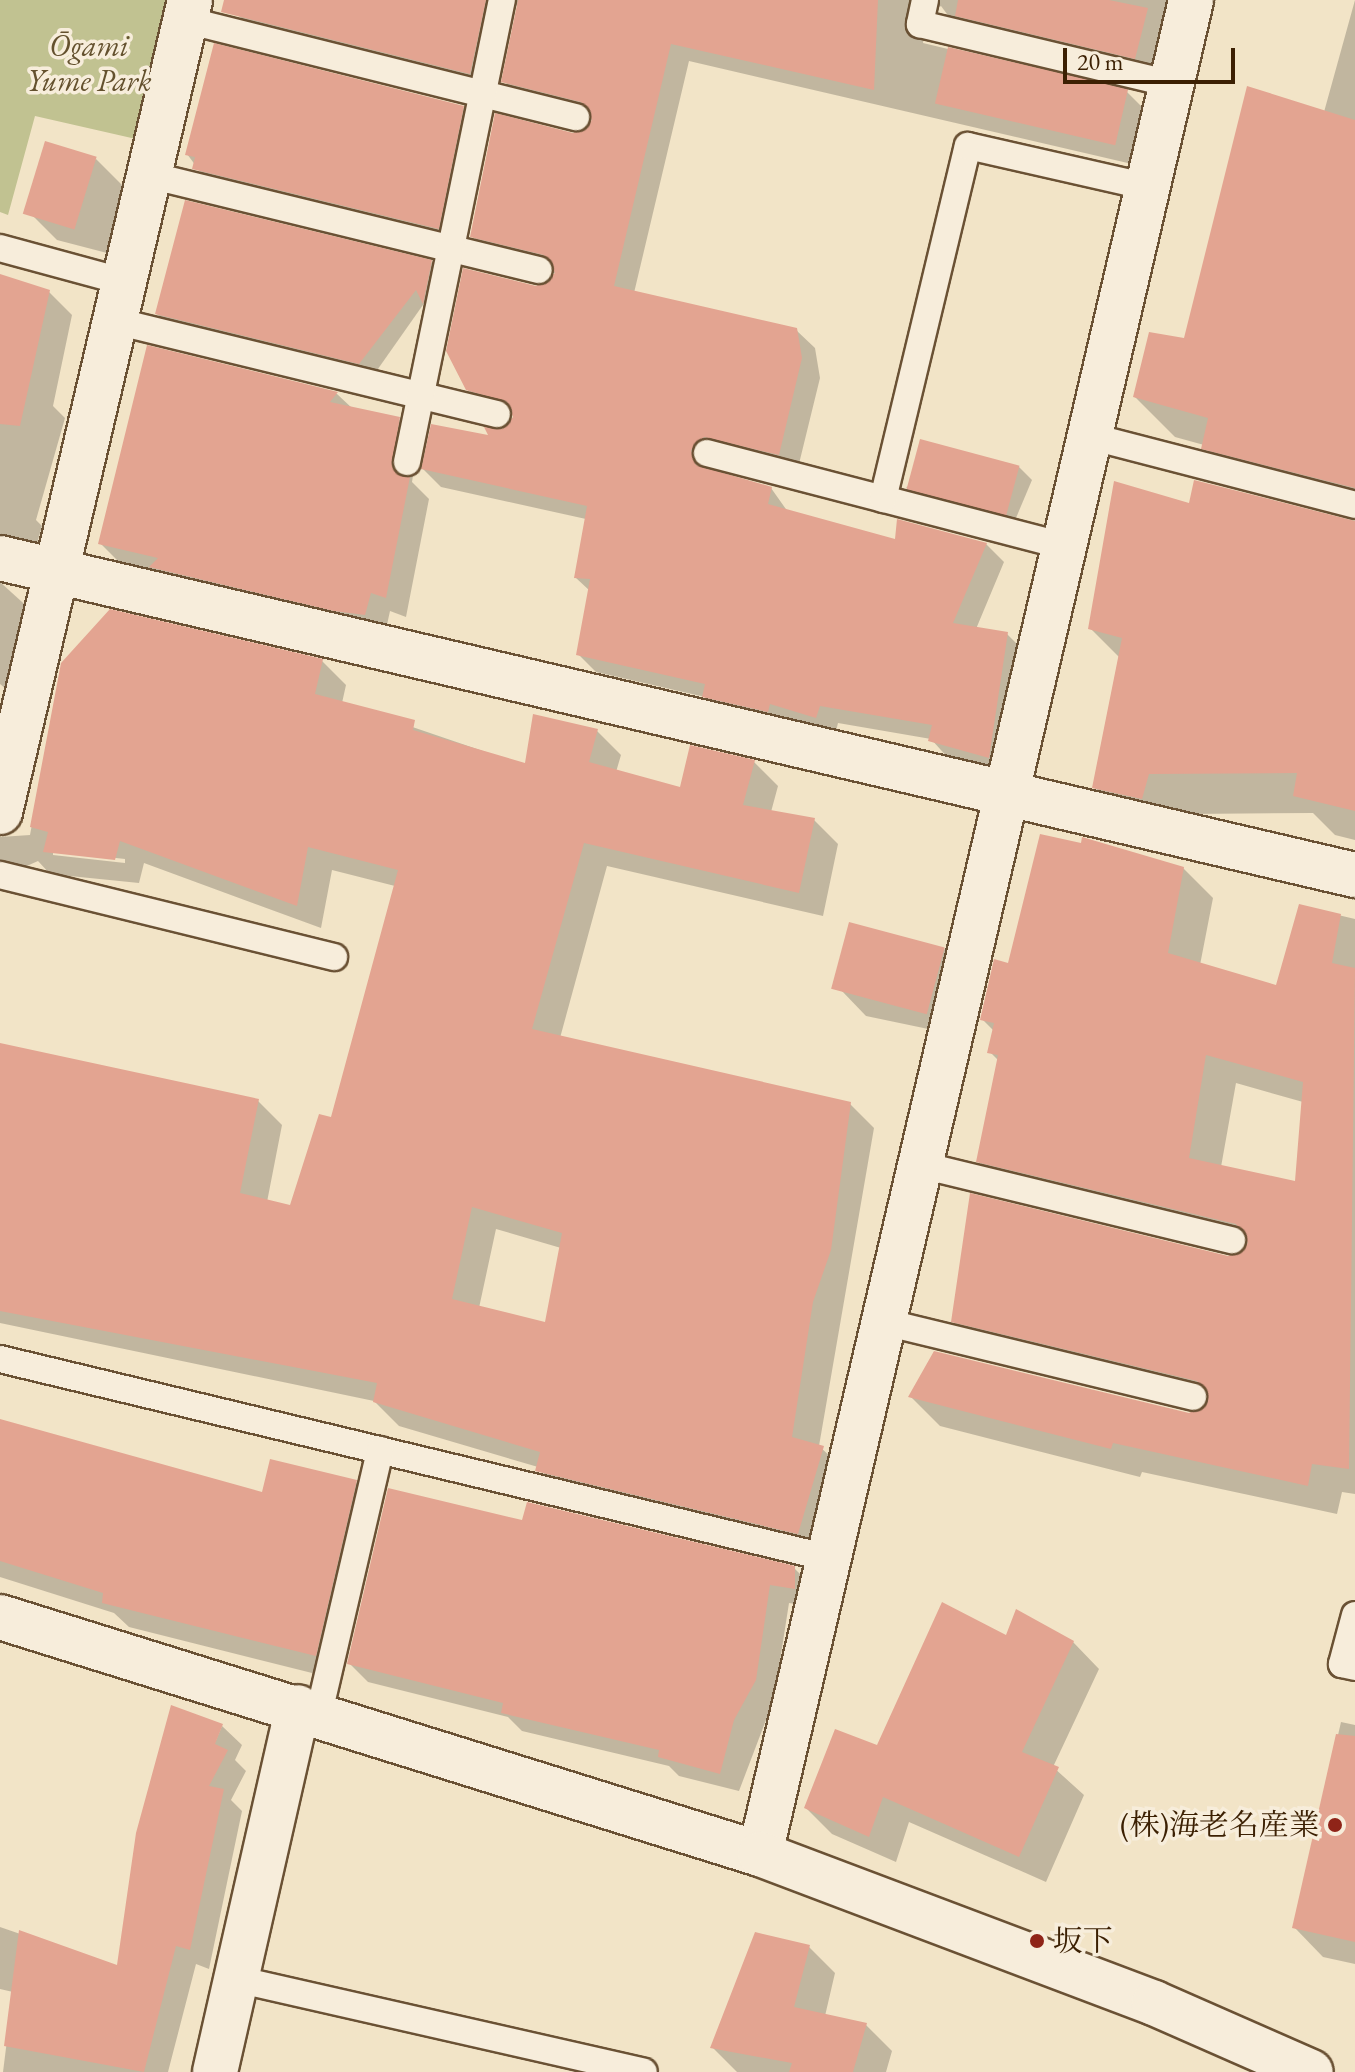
<!DOCTYPE html>
<html>
<head>
<meta charset="utf-8">
<style>
	body { margin:0 }
	#map { position:relative; width:1355px; height:2072px; overflow:hidden; background:#f2e4c7; font-family:"EB Garamond","Noto Serif JP",serif }
	div>[style] { position:absolute }
	.green>* { inset:0; background:#c1c291 }
	.shadow>* { inset:0; background:#0003 }
	.building>* { inset:0; background:#e3a491; transform-origin:0 0 }
	.roads { filter:drop-shadow(2px 0 #6a5134) drop-shadow(-2px 0 #6a5134) drop-shadow(0 2px #6a5134) drop-shadow(0 -2px #6a5134) }
	.service>* { height:26px; margin:-13px; padding:0 13px; transform-origin:13px; border-radius:13px; background:#f7eddb }
	.minor>* { height:44px; margin:-22px; padding:0 22px; transform-origin:22px; border-radius:22px; background:#f7eddb }
	.tertiary>* { height:44px; margin:-22px; padding:0 22px; transform-origin:22px; border-radius:22px; background:#f7eddb }
	.dots>* { width:22px; height:22px; translate:-50% -50%; box-sizing:border-box; border:4px solid #f7eddb; border-radius:50% }
	span { translate:-50% -50%; white-space:nowrap; text-align:center; line-height:1.15; -webkit-text-stroke:7px #f7eddb; paint-order:stroke }
	.park-label { font-size:30px; color:#64512e; font-style:italic }
	.poi-label { font-size:30px; color:#3c2003 }
	.right { translate:-100% -50%; text-align:right }
	.left { translate:0 -50%; text-align:left }
	.scale { position:absolute; left:1063px; top:48px; width:172px; height:36px; box-sizing:border-box; border:4px solid #3c2003; border-top:0; padding-left:10px; font-size:24px; line-height:28px; white-space:nowrap; color:#3c2003; -webkit-text-stroke:6px #f7eddb; paint-order:stroke }
</style>
</head>
<body>
<div id="map">
	<div class="green">
		<i style="clip-path:polygon(0 0,171px 0,136px 139px,35px 116px,8px 215px,0 212px)"></i>
	</div>
	<div class="shadow">
		<i style="clip-path:polygon(240px 0,1178px 0,1153px 76px,959px 30px,941px 6px,927px 15px,923px 43px,1127px 92px,1145px 110px,1132px 164px,689px 61px,634px 293px,796px 330px,815px 348px,820px 378px,797px 472px,722px 455px,712px 473px,771px 488px,788px 512px,896px 542px,986px 544px,1004px 562px,976px 629px,1007px 634px,1026px 653px,1007px 775px,949px 759px,931px 739px,838px 723px,835px 735px,722px 714px,705px 697px,596px 672px,578px 654px,590px 591px,576px 578px,586px 519px,441px 487px,423px 469px,492px 438px,516px 416px,486px 408px,467px 389px,536px 288px,557px 274px,490px 254px,472px 236px,594px 121px,522px 100px,504px 81px,520px 3px,504px 15px,488px 91px,257px 34px,238px 15px)"></i>
		<i style="clip-path:polygon(1355px 0,1355px 517px,1244px 488px,1204px 445px,1175px 437px,1135px 397px,1185px 340px,1324px 112px)"></i>
		<i style="clip-path:polygon(463px 107px,476px 121px,451px 241px,208px 182px,187px 154px)"></i>
		<i style="clip-path:polygon(96px 159px,122px 185px,107px 253px,57px 240px,31px 214px)"></i>
		<i style="clip-path:polygon(431px 262px,444px 275px,373px 376px,170px 327px,157px 314px)"></i>
		<i style="clip-path:polygon(0 276px,48px 291px,72px 315px,53px 406px,65px 418px,36px 520px,42px 526px,33px 557px,0 575px)"></i>
		<i style="clip-path:polygon(149px 348px,337px 394px,353px 409px,399px 419px,419px 439px,412px 482px,429px 499px,406px 617px,390px 611px,385px 634px,172px 587px,156px 571px,120px 563px,100px 543px)"></i>
		<i style="clip-path:polygon(1019px 467px,1032px 480px,1013px 525px,919px 500px,906px 487px)"></i>
		<i style="clip-path:polygon(1191px 506px,1355px 521px,1355px 840px,1335px 835px,1313px 813px,1189px 814px,1134px 827px,1094px 787px,1120px 658px,1090px 628px)"></i>
		<i style="clip-path:polygon(0 582px,43px 621px,22px 702px,0 684px)"></i>
		<i style="clip-path:polygon(evenodd,322px 661px,346px 685px,342px 703px,527px 766px,597px 731px,621px 755px,616px 772px,682px 790px,754px 762px,778px 786px,771px 812px,814px 820px,838px 844px,823px 916px,607px 866px,560px 1038px,850px 1104px,874px 1128px,819px 1446px,847px 1472px,822px 1557px,561px 1494px,538px 1467px,399px 1426px,374px 1401px,0 1323px,0 1045px,258px 1101px,282px 1125px,267px 1202px,291px 1208px,332px 1119px,395px 886px,332px 870px,321px 928px,144px 863px,139px 883px,50px 874px,38px 861px,0 878px,0 837px,30px 835px,62px 664px,322px 661px,53px 851px,125px 859px,125px 863px,53px 855px,53px 851px,322px 661px,496px 1229px,561px 1248px,546px 1325px,479px 1308px,496px 1229px)"></i>
		<i style="clip-path:polygon(evenodd,1183px 868px,1213px 898px,1200px 965px,1277px 987px,1300px 906px,1355px 919px,1355px 1494px,1342px 1492px,1337px 1514px,1142px 1472px,1140px 1477px,940px 1426px,910px 1396px,1190px 1415px,1206px 1405px,982px 1351px,953px 1321px,1229px 1258px,1244px 1248px,1008px 1191px,978px 1161px,999px 1061px,990px 1052px,994px 1031px,982px 1019px,1009px 965px,1183px 868px,1236px 1083px,1303px 1102px,1297px 1184px,1221px 1167px,1236px 1083px)"></i>
		<i style="clip-path:polygon(944px 949px,971px 975px,957px 1035px,866px 1016px,840px 989px)"></i>
		<i style="clip-path:polygon(0 1432px,264px 1495px,356px 1482px,380px 1507px,340px 1680px,129px 1627px,114px 1613px,0 1577px)"></i>
		<i style="clip-path:polygon(523px 1523px,794px 1568px,813px 1587px,813px 1607px,789px 1603px,774px 1699px,739px 1791px,679px 1776px,669px 1766px,522px 1731px,508px 1717px,368px 1682px,349px 1663px)"></i>
		<i style="clip-path:polygon(1007px 1638px,1073px 1642px,1099px 1669px,1053px 1767px,1084px 1795px,1046px 1882px,909px 1822px,896px 1862px,832px 1834px,806px 1808px)"></i>
		<i style="clip-path:polygon(1341px 1722px,1355px 1725px,1355px 1964px,1323px 1957px,1294px 1927px)"></i>
		<i style="clip-path:polygon(222px 1726px,242px 1745px,235px 1760px,246px 1771px,231px 1800px,242px 1811px,209px 1969px,196px 1964px,168px 2072px,3px 2072px,13px 1992px,0 1989px,0 1927px,119px 1968px)"></i>
		<i style="clip-path:polygon(809px 1947px,835px 1973px,825px 2016px,866px 2025px,892px 2051px,886px 2072px,737px 2072px,712px 2047px)"></i>
	</div>
	<div class="building">
		<i style="clip-path:polygon(224px 0,486px 0,470px 74px,221px 12px)"></i>
		<i style="clip-path:polygon(518px 0,878px 0,874px 90px,671px 44px,614px 286px,797px 328px,802px 358px,779px 455px,704px 437px,691px 450px,696px 465px,772px 487px,768px 504px,895px 539px,897px 519px,987px 543px,953px 623px,1008px 632px,989px 758px,928px 741px,932px 725px,820px 706px,816px 718px,770px 704px,768px 712px,702px 697px,705px 684px,576px 655px,590px 579px,574px 578px,587px 506px,421px 469px,431px 424px,488px 435px,484px 427px,502px 429px,513px 417px,507px 402px,466px 390px,446px 351px,463px 268px,536px 286px,555px 273px,544px 255px,470px 237px,495px 113px,573px 133px,592px 120px,581px 102px,501px 82px)"></i>
		<i style="clip-path:polygon(958px 0,1109px 0,1148px 8px,1135px 59px,955px 16px)"></i>
		<i style="clip-path:polygon(214px 43px,464px 106px,439px 229px,192px 169px,195px 157px,185px 155px)"></i>
		<i style="left:948px;top:47px;width:185px;height:58px;rotate:13deg"></i>
		<i style="clip-path:polygon(1247px 86px,1355px 120px,1355px 488px,1201px 449px,1208px 418px,1133px 397px,1149px 332px,1184px 338px)"></i>
		<i style="left:45px;top:141px;width:54px;height:76px;rotate:17deg"></i>
		<i style="clip-path:polygon(185px 200px,432px 260px,423px 304px,416px 290px,359px 364px,155px 314px)"></i>
		<i style="clip-path:polygon(0 274px,50px 290px,20px 426px,0 424px)"></i>
		<i style="clip-path:polygon(147px 345px,338px 392px,330px 402px,400px 417px,392px 466px,410px 477px,386px 598px,371px 593px,365px 615px,334px 611px,149px 567px,158px 558px,98px 544px)"></i>
		<i style="left:920px;top:439px;width:103px;height:52px;rotate:15deg"></i>
		<i style="clip-path:polygon(1194px 480px,1355px 521px,1355px 811px,1293px 796px,1297px 773px,1149px 774px,1142px 799px,1092px 788px,1122px 638px,1088px 629px,1114px 481px,1189px 503px)"></i>
		<i style="clip-path:polygon(evenodd,110px 609px,323px 659px,315px 694px,415px 720px,413px 730px,525px 763px,533px 714px,598px 729px,589px 762px,680px 787px,690px 745px,755px 760px,743px 805px,815px 818px,799px 893px,584px 843px,532px 1029px,851px 1102px,831px 1250px,813px 1302px,792px 1437px,824px 1446px,798px 1534px,535px 1471px,540px 1452px,373px 1402px,377px 1383px,0 1311px,0 1043px,259px 1099px,240px 1193px,290px 1205px,319px 1114px,331px 1117px,398px 870px,308px 847px,297px 906px,120px 841px,115px 860px,43px 852px,48px 832px,30px 827px,61px 663px,110px 609px,472px 1207px,562px 1233px,545px 1322px,452px 1299px,472px 1207px)"></i>
		<i style="clip-path:polygon(evenodd,1040px 834px,1081px 843px,1082px 837px,1184px 867px,1168px 953px,1276px 985px,1299px 904px,1341px 914px,1332px 963px,1355px 968px,1349px 1469px,1312px 1464px,1308px 1486px,1113px 1443px,1111px 1449px,908px 1397px,934px 1351px,1189px 1413px,1208px 1402px,1197px 1381px,951px 1322px,970px 1193px,1228px 1256px,1248px 1243px,1236px 1224px,976px 1162px,998px 1055px,987px 1053px,994px 1023px,980px 1020px,994px 959px,1008px 963px,1040px 834px,1206px 1055px,1303px 1082px,1295px 1181px,1189px 1158px,1206px 1055px)"></i>
		<i style="left:849px;top:922px;width:99px;height:69px;rotate:15deg"></i>
		<i style="clip-path:polygon(0 1419px,262px 1492px,270px 1459px,357px 1480px,316px 1656px,102px 1603px,103px 1593px,0 1561px)"></i>
		<i style="clip-path:polygon(388px 1488px,522px 1520px,527px 1502px,795px 1566px,795px 1589px,770px 1585px,756px 1680px,734px 1720px,720px 1774px,658px 1757px,659px 1750px,501px 1713px,503px 1703px,347px 1664px)"></i>
		<i style="clip-path:polygon(942px 1602px,1006px 1635px,1016px 1609px,1074px 1641px,1022px 1752px,1059px 1767px,1019px 1857px,883px 1797px,869px 1837px,804px 1808px,835px 1729px,877px 1745px)"></i>
		<i style="clip-path:polygon(171px 1705px,223px 1724px,215px 1744px,228px 1750px,209px 1786px,224px 1789px,190px 1950px,176px 1946px,144px 2072px,4px 2046px,19px 1930px,117px 1965px,136px 1833px)"></i>
		<i style="clip-path:polygon(1336px 1734px,1355px 1736px,1355px 1942px,1292px 1928px)"></i>
		<i style="clip-path:polygon(755px 1932px,810px 1945px,794px 2007px,867px 2023px,853px 2072px,789px 2072px,792px 2063px,710px 2048px)"></i>
	</div>
	<div class="roads">
		<div class="service">
			<i style="left:925px;top:0;width:25px;rotate:102deg"></i>
			<i style="left:920px;top:24px;width:258px;rotate:13.4deg"></i>
			<i style="left:186px;top:20px;width:402px;rotate:14deg"></i>
			<i style="left:149px;top:175px;width:401px;rotate:13.7deg"></i>
			<i style="left:0;top:248px;width:130px;rotate:15.2deg"></i>
			<i style="left:115px;top:321px;width:393px;rotate:13.7deg"></i>
			<i style="left:1089px;top:436px;width:275px;rotate:14.5deg"></i>
			<i style="left:707px;top:453px;width:369px;rotate:14.6deg"></i>
			<i style="left:407px;top:462px;width:472px;rotate:-78.4deg"></i>
			<i style="left:883px;top:499px;width:363px;rotate:-76.5deg"></i>
			<i style="left:968px;top:146px;width:185px;rotate:12.8deg"></i>
			<i style="left:0;top:875px;width:344px;rotate:13.8deg"></i>
			<i style="left:921px;top:1165px;width:320px;rotate:13.6deg"></i>
			<i style="left:884px;top:1322px;width:318px;rotate:13.6deg"></i>
			<i style="left:0;top:1359px;width:853px;rotate:13.5deg"></i>
			<i style="left:1355px;top:1615px;width:51px;rotate:104.9deg"></i>
			<i style="left:1342px;top:1664px;width:13px;rotate:13deg"></i>
			<i style="left:319px;top:1713px;width:270px;rotate:-76.9deg"></i>
			<i style="left:236px;top:1979px;width:418px;rotate:12.8deg"></i>
		</div>
		<div class="minor">
			<i style="left:0;top:558px;width:1392px;rotate:13.17deg"></i>
			<i style="left:0;top:812px;width:834px;rotate:-76.83deg"></i>
			<i style="left:760px;top:1854px;width:1903px;rotate:-76.91deg"></i>
			<i style="left:215px;top:2072px;width:374px;rotate:-77.2deg"></i>
		</div>
		<div class="tertiary">
			<i style="left:0;top:1617px;width:796px;rotate:17.32deg"></i>
			<i style="left:760px;top:1854px;width:421px;rotate:20.7deg"></i>
			<i style="left:1154px;top:2003px;width:171px;rotate:23.7deg"></i>
		</div>
	</div>
	<div class="dots">
		<i style="left:1335px;top:1825px;background:#8f2418"></i>
		<i style="left:1037px;top:1941px;background:#8f2418"></i>
	</div>
	<div class="park-label">
		<span style="left:89px;top:63px">Ōgami<br>Yume Park</span>
	</div>
	<div class="poi-label">
		<span class="right" style="left:1319px;top:1825px">(株)海老名産業</span>
		<span class="left" style="left:1053px;top:1941px">坂下</span>
	</div>
	<div class="scale">20 m</div>
</div>
</body>
</html>
